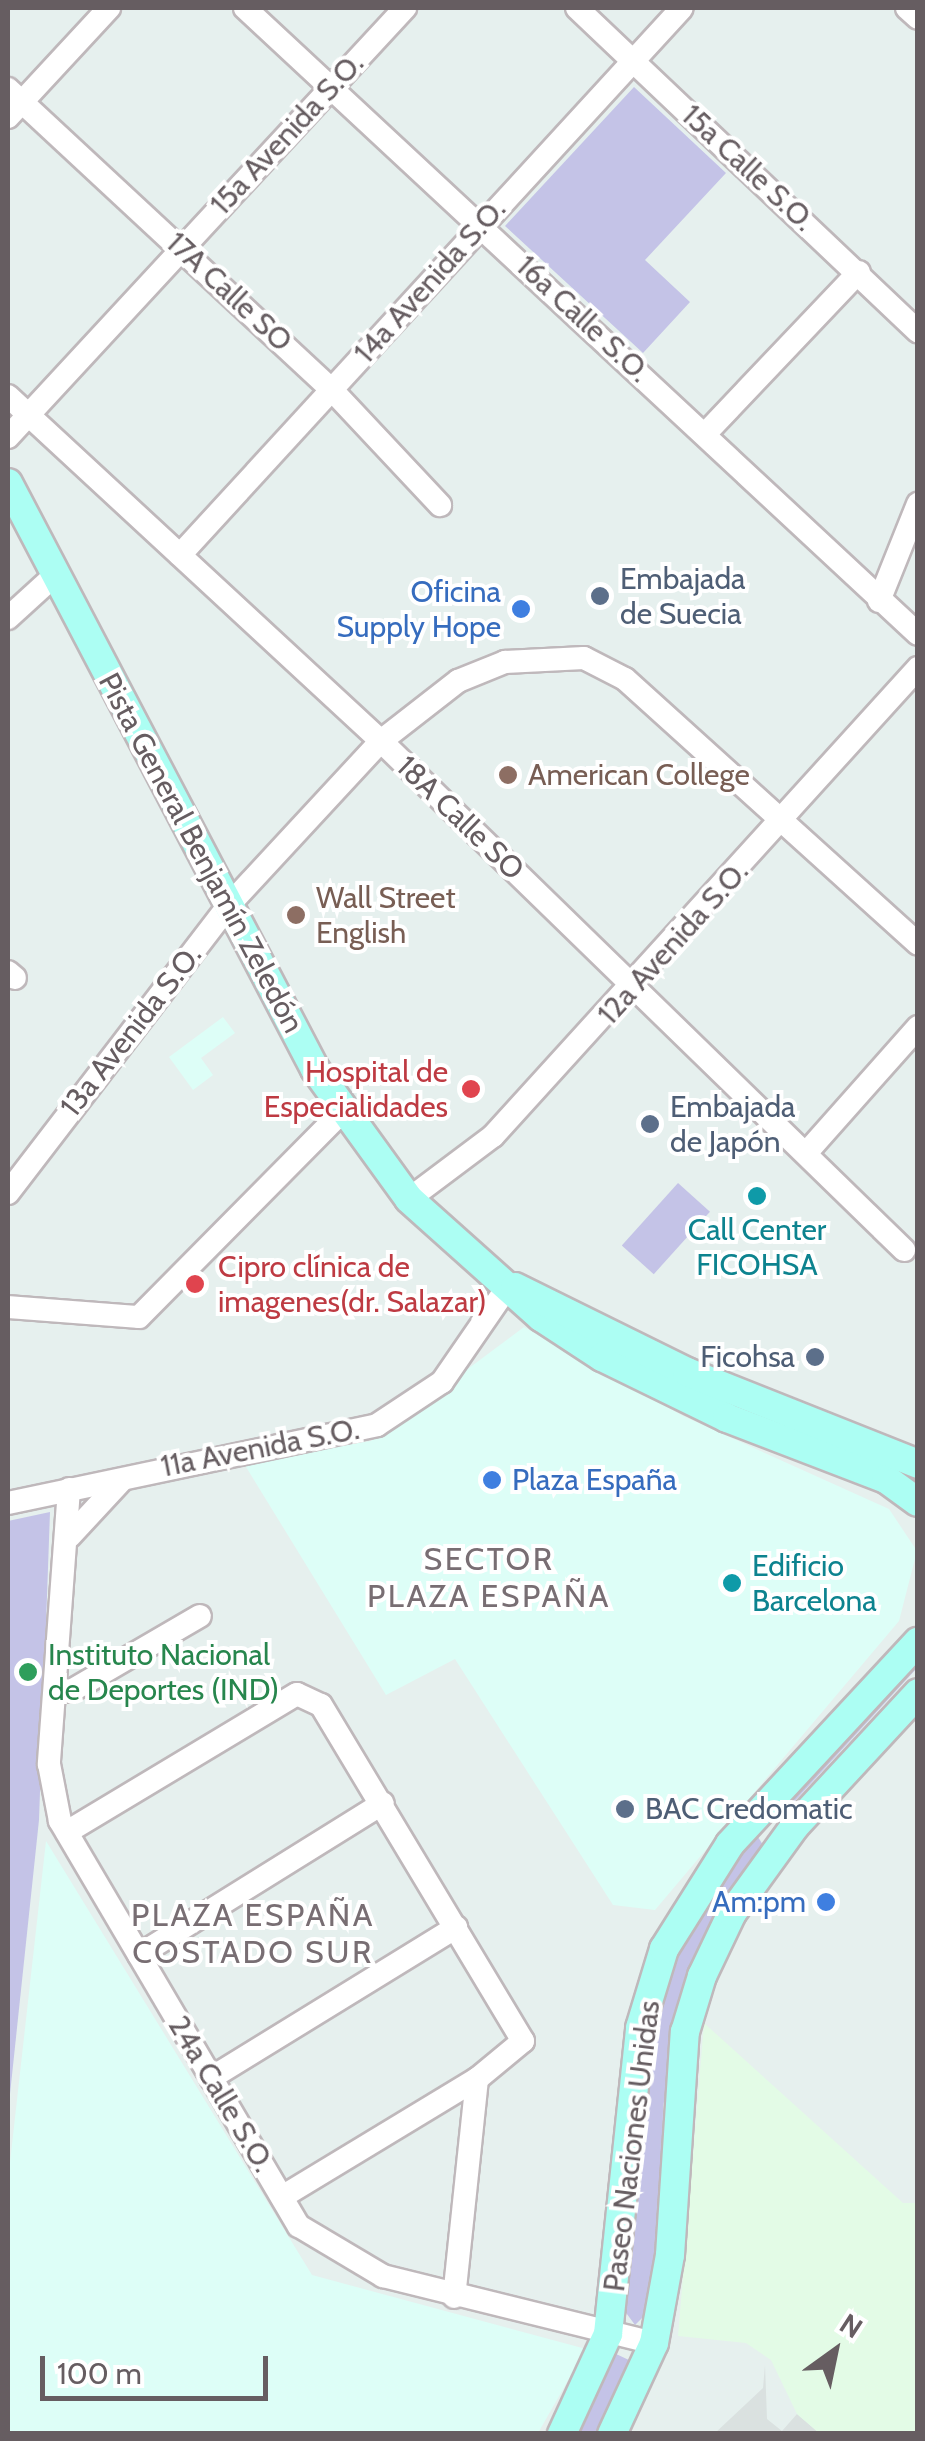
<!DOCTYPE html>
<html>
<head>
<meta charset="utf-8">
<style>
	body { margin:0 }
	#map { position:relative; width:925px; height:2441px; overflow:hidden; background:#e6f0ee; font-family:Cabin,sans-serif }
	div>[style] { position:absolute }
	.commercial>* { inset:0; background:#ddfef7 }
	.industrial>* { inset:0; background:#dae1e0 }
	.medical>* { inset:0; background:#e3fbe6 }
	.green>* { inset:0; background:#c4c3e7; transform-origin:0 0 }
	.roads { filter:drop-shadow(2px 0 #bfb8bb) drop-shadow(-2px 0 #bfb8bb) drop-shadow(0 2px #bfb8bb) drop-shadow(0 -2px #bfb8bb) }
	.minor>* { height:22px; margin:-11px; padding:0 11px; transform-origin:11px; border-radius:11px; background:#fff }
	.major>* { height:28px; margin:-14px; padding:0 14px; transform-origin:14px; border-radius:14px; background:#acfef3 }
	.dots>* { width:28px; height:28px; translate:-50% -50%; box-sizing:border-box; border:5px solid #fff; border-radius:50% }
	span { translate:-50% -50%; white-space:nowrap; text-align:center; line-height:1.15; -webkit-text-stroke:8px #fff; paint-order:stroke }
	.street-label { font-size:30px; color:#665d61 }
	.service-label { font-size:30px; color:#4e5e75 }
	.left { translate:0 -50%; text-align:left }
	.right { translate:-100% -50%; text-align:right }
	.shop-label { font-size:30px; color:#366cbe }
	.education-label { font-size:30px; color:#785e54 }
	.health-label { font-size:30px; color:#be3a42 }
	.culture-label { font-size:30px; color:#0d838f }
	.leisure-label { font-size:30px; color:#27864d }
	.neighbourhood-label { font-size:32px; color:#786e73; letter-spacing:2.5px }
	.frame { position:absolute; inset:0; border:10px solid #665d61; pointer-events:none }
	.north { position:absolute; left:785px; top:2301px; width:100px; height:100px; -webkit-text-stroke:8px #fff; paint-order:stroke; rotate:33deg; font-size:28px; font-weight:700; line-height:40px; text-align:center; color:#665d61 }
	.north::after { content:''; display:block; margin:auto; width:35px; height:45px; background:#665d61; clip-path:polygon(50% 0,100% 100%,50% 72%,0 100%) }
	.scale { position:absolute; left:40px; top:2356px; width:228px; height:45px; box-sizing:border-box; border:5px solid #665d61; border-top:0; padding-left:12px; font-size:30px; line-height:35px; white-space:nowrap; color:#665d61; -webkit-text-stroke:8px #fff; paint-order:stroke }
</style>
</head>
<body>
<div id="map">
	<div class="commercial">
		<i style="clip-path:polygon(223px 1017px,235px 1033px,201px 1058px,213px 1075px,193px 1090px,169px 1057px)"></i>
		<i style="clip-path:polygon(524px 1327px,683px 1416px,889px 1509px,917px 1551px,899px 1621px,655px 1910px,613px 1905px,455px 1659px,386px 1695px,243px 1462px,371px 1441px)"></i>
		<i style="clip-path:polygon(46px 1841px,312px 2275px,586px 2349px,538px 2433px,8px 2434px,8px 2180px)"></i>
	</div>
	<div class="industrial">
		<i style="clip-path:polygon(765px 2365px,767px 2419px,782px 2431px,797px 2414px,819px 2433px,714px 2434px,763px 2388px)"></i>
	</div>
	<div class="medical">
		<i style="clip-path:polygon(704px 2023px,903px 2203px,917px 2203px,917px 2433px,819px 2433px,797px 2414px,771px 2360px,746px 2343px,678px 2336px)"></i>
	</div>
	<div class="green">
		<i style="clip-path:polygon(634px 87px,726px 173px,645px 260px,690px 302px,643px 353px,505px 226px)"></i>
		<i style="left:678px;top:1183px;width:43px;height:84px;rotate:42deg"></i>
		<i style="clip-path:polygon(50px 1512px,39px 1820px,8px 2113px,8px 1521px)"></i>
		<i style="clip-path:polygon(917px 1653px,917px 1668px,791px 1805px,790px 1798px)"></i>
		<i style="clip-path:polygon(758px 1837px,763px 1845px,717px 1919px,678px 2013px,663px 2108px,662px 2243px,649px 2311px,635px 2325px,624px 2310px,649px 2018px,699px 1898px)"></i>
		<i style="clip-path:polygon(614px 2353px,631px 2361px,600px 2433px,569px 2434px)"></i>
	</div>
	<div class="roads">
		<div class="minor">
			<i style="left:245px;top:8px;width:919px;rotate:42.93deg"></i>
			<i style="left:577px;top:8px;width:470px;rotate:43.5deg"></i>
			<i style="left:907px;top:8px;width:15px;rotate:42deg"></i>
			<i style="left:8px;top:89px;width:442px;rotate:42.9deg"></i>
			<i style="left:332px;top:390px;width:158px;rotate:46.8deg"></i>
			<i style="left:8px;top:117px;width:149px;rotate:-47.2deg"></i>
			<i style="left:8px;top:396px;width:508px;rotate:42.77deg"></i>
			<i style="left:381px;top:741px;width:730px;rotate:44.22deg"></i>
			<i style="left:706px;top:433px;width:222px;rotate:-46.5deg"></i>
			<i style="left:8px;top:437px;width:585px;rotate:-47.22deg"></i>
			<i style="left:180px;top:555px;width:742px;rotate:-47.46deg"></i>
			<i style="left:879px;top:601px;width:105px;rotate:-68.1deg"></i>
			<i style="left:8px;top:618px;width:62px;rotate:-42.4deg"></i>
			<i style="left:8px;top:972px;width:9px;rotate:41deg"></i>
			<i style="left:808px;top:1151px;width:166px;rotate:-48.4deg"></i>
			<i style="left:8px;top:1193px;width:363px;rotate:-52.5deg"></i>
			<i style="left:229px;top:905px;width:224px;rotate:-47.2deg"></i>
			<i style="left:381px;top:741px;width:98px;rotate:-37.9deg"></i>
			<i style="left:458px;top:681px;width:51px;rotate:-22deg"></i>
			<i style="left:505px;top:662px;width:79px;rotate:-2.9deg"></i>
			<i style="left:584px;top:658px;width:46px;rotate:27.1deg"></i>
			<i style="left:625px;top:679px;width:395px;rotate:42.1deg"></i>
			<i style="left:409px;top:1199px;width:105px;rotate:-36.9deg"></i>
			<i style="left:493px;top:1136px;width:632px;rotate:-47.76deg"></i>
			<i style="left:8px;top:1307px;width:131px;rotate:4.4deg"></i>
			<i style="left:139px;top:1317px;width:289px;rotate:-45.3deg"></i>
			<i style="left:69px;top:1489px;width:276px;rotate:94.2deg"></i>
			<i style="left:49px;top:1764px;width:58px;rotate:79.1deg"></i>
			<i style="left:60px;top:1821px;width:470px;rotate:59.5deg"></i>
			<i style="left:299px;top:2226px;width:98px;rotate:30.8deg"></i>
			<i style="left:383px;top:2276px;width:279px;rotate:13.9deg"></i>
			<i style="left:8px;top:1503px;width:377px;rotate:-11.9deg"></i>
			<i style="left:377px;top:1425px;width:78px;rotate:-33.5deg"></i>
			<i style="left:442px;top:1382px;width:118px;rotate:-55.4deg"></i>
			<i style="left:70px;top:1536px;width:75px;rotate:-47.2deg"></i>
			<i style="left:55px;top:1689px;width:16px;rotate:7deg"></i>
			<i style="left:71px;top:1691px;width:149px;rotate:-30.2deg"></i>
			<i style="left:67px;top:1832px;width:268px;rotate:-31deg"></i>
			<i style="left:297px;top:1694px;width:26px;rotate:25deg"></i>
			<i style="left:321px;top:1705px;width:392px;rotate:59deg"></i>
			<i style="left:523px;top:2041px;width:60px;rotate:140.4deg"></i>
			<i style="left:477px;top:2079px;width:219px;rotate:96deg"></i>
			<i style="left:139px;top:1955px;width:287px;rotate:-31.9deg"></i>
			<i style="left:211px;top:2078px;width:288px;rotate:-31.6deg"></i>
			<i style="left:282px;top:2197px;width:228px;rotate:-31.2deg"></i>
		</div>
		<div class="major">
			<i style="left:8px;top:483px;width:662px;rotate:62.35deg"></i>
			<i style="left:315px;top:1069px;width:160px;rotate:54.1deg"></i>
			<i style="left:409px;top:1199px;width:177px;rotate:41.8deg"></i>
			<i style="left:541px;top:1317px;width:73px;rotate:33.3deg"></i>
			<i style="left:602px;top:1357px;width:139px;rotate:26deg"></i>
			<i style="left:727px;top:1418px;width:170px;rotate:21deg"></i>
			<i style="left:886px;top:1479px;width:39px;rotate:36deg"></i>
			<i style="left:515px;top:1287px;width:192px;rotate:26.3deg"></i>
			<i style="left:687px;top:1372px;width:249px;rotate:21.7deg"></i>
			<i style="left:562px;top:2434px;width:110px;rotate:-65.3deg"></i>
			<i style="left:608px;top:2334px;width:308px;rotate:-84deg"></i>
			<i style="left:640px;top:2028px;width:83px;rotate:-73.1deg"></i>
			<i style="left:664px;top:1949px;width:124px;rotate:-57.8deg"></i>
			<i style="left:730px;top:1844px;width:276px;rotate:-47.1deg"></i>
			<i style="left:612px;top:2434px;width:100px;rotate:-65.2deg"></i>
			<i style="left:654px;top:2343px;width:89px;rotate:-79.7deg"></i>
			<i style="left:670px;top:2255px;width:224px;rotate:-86.2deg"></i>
			<i style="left:685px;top:2032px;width:59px;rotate:-73.1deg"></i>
			<i style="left:702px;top:1976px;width:70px;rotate:-64.5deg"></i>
			<i style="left:732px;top:1913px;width:107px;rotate:-54.1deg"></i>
			<i style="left:795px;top:1826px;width:181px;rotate:-47.2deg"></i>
		</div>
	</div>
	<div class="dots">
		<i style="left:600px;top:596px;background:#5c6f8a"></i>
		<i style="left:521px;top:609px;background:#3f7fe0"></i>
		<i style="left:508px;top:775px;background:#8d6e63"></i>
		<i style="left:296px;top:915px;background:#8d6e63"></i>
		<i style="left:471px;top:1089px;background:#e0444e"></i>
		<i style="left:650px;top:1124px;background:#5c6f8a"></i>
		<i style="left:757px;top:1196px;background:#0f9aa8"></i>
		<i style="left:195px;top:1284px;background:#e0444e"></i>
		<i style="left:815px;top:1357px;background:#5c6f8a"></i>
		<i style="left:492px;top:1480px;background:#3f7fe0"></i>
		<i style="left:732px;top:1583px;background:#0f9aa8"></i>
		<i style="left:28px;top:1672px;background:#2e9e5b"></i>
		<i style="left:625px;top:1809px;background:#5c6f8a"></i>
		<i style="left:826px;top:1902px;background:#3f7fe0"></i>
	</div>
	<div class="street-label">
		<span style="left:287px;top:134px;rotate:-47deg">15a Avenida S.O.</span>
		<span style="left:748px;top:168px;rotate:43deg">15a Calle S.O.</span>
		<span style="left:430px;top:281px;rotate:-48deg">14a Avenida S.O.</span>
		<span style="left:229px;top:292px;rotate:43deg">17A Calle SO</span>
		<span style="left:583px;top:319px;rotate:43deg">16a Calle S.O.</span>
		<span style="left:460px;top:818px;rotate:44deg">18A Calle SO</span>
		<span style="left:201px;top:853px;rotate:62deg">Pista General Benjamín Zeledón</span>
		<span style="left:673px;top:943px;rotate:-48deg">12a Avenida S.O.</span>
		<span style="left:131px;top:1031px;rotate:-52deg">13a Avenida S.O.</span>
		<span style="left:260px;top:1448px;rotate:-11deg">11a Avenida S.O.</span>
		<span style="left:221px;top:2094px;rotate:59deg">24a Calle S.O.</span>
		<span style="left:632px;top:2146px;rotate:-83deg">Paseo Naciones Unidas</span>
	</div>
	<div class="service-label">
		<span class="left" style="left:620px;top:596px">Embajada<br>de Suecia</span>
		<span class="left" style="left:670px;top:1124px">Embajada<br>de Japón</span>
		<span class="right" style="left:795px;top:1357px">Ficohsa</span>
		<span class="left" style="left:645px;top:1809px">BAC Credomatic</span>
	</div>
	<div class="shop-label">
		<span class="right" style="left:501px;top:609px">Oficina<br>Supply Hope</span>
		<span class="left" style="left:512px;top:1480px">Plaza España</span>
		<span class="right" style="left:806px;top:1902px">Am:pm</span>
	</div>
	<div class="education-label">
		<span class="left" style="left:528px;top:775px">American College</span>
		<span class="left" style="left:316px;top:915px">Wall Street<br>English</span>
	</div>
	<div class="health-label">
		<span class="right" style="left:448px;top:1089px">Hospital de<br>Especialidades</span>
		<span class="left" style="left:218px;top:1284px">Cipro clínica de<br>imagenes(dr. Salazar)</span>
	</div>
	<div class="culture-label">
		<span style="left:757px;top:1247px">Call Center<br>FICOHSA</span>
		<span class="left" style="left:752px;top:1583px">Edificio<br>Barcelona</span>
	</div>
	<div class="leisure-label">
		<span class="left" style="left:48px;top:1672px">Instituto Nacional<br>de Deportes (IND)</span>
	</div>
	<div class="neighbourhood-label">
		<span style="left:489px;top:1578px">SECTOR<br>PLAZA ESPAÑA</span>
		<span style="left:253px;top:1934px">PLAZA ESPAÑA<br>COSTADO SUR</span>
	</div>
	<div class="frame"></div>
	<div class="north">N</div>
	<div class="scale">100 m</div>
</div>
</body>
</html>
